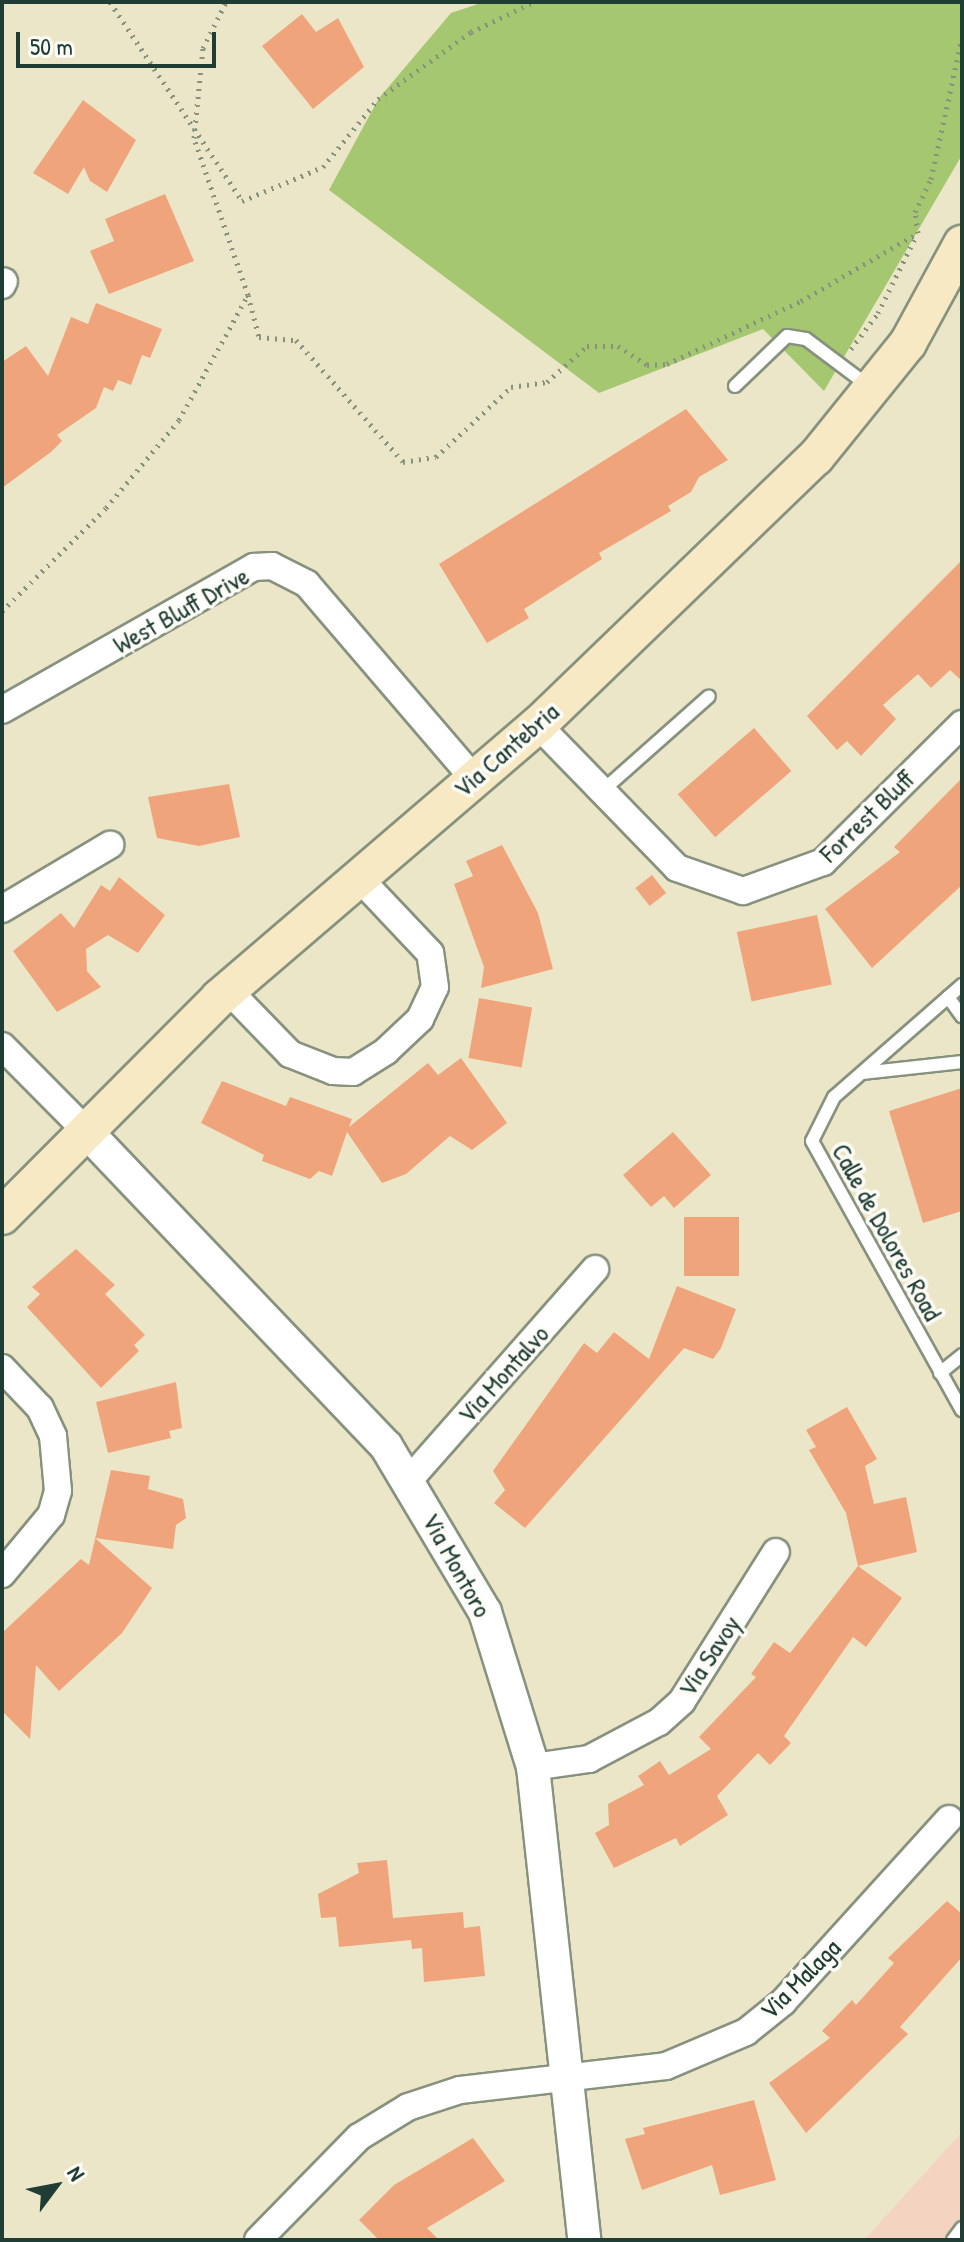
<!DOCTYPE html>
<html>
<head>
<meta charset="utf-8">
<style>
	body { margin:0 }
	#map { position:relative; width:964px; height:2242px; overflow:hidden; background:#ece6c8; font-family:"Patrick Hand",sans-serif }
	div>[style] { position:absolute }
	.built>* { inset:0; background:#f5d3c1 }
	.green>* { inset:0; background:#a5c770 }
	.building>* { inset:0; background:#f0a47b; transform-origin:0 0 }
	.path>* { height:5px; margin-top:-2.5px; transform-origin:0; background:repeating-linear-gradient(90deg,#86927e 0 2px,transparent 0 8px) }
	.roads { filter:drop-shadow(2px 0 #86927e) drop-shadow(-2px 0 #86927e) drop-shadow(0 2px #86927e) drop-shadow(0 -2px #86927e) }
	.service>* { height:12px; margin:-6px; padding:0 6px; transform-origin:6px; border-radius:6px; background:#fff }
	.minor>* { height:26px; margin:-13px; padding:0 13px; transform-origin:13px; border-radius:13px; background:#fff }
	.tertiary>* { height:32px; margin:-16px; padding:0 16px; transform-origin:16px; border-radius:16px; background:#fff }
	.secondary>* { height:36px; margin:-18px; padding:0 18px; transform-origin:18px; border-radius:18px; background:#f7e9c3 }
	span { translate:-50% -50%; white-space:nowrap; text-align:center; line-height:1.15; -webkit-text-stroke:7px #fdfcf7; paint-order:stroke }
	.street-label { font-size:26px; color:#1f3d34 }
	.frame { position:absolute; inset:0; border:4px solid #1f3d34; pointer-events:none }
	.north { position:absolute; left:16px; top:2146px; width:80px; height:80px; -webkit-text-stroke:6px #fdfcf7; paint-order:stroke; rotate:58deg; font-size:22px; font-weight:700; line-height:32px; text-align:center; color:#1f3d34 }
	.north::after { content:''; display:block; margin:auto; width:28px; height:36px; background:#1f3d34; clip-path:polygon(50% 0,100% 100%,50% 72%,0 100%) }
	.scale { position:absolute; left:16px; top:32px; width:200px; height:36px; box-sizing:border-box; border:4px solid #1f3d34; border-top:0; padding-left:10px; font-size:24px; line-height:28px; white-space:nowrap; color:#1f3d34; -webkit-text-stroke:6px #fdfcf7; paint-order:stroke }
</style>
</head>
<body>
<div id="map">
	<div class="built">
		<i style="clip-path:polygon(962px 2132px,962px 2240px,864px 2240px)"></i>
	</div>
	<div class="green">
		<i style="clip-path:polygon(484px 2px,962px 2px,962px 155px,824px 391px,763px 329px,599px 393px,329px 190px,379px 98px,451px 13px)"></i>
	</div>
	<div class="building">
		<i style="clip-path:polygon(302px 14px,316px 32px,338px 18px,364px 67px,313px 109px,262px 46px)"></i>
		<i style="clip-path:polygon(83px 100px,136px 140px,107px 192px,90px 181px,84px 167px,68px 194px,33px 173px)"></i>
		<i style="clip-path:polygon(165px 194px,194px 261px,109px 294px,90px 251px,114px 241px,105px 219px)"></i>
		<i style="clip-path:polygon(96px 303px,162px 329px,150px 358px,142px 355px,131px 385px,118px 380px,113px 391px,104px 387px,96px 408px,57px 435px,62px 441px,51px 452px,2px 488px,2px 362px,26px 346px,48px 376px,71px 317px,88px 324px)"></i>
		<i style="clip-path:polygon(686px 409px,728px 460px,699px 477px,691px 492px,668px 506px,671px 511px,599px 553px,602px 559px,524px 609px,529px 618px,487px 643px,439px 564px)"></i>
		<i style="clip-path:polygon(962px 560px,962px 681px,950px 670px,931px 688px,918px 674px,883px 705px,896px 719px,861px 756px,847px 741px,837px 750px,807px 716px)"></i>
		<i style="left:754px;top:728px;width:57px;height:101px;rotate:49deg"></i>
		<i style="clip-path:polygon(962px 778px,962px 885px,872px 968px,825px 909px,900px 852px,894px 847px)"></i>
		<i style="clip-path:polygon(229px 784px,240px 837px,199px 846px,157px 838px,148px 797px)"></i>
		<i style="clip-path:polygon(502px 845px,538px 913px,553px 969px,481px 988px,484px 967px,454px 884px,473px 876px,466px 861px)"></i>
		<i style="left:652px;top:875px;width:23px;height:21px;rotate:52deg"></i>
		<i style="clip-path:polygon(119px 877px,165px 915px,138px 953px,108px 935px,86px 949px,87px 971px,101px 987px,57px 1012px,13px 951px,61px 913px,74px 928px,101px 885px,110px 891px)"></i>
		<i style="left:817px;top:915px;width:71px;height:82px;rotate:78deg"></i>
		<i style="left:479px;top:998px;width:54px;height:61px;rotate:10deg"></i>
		<i style="clip-path:polygon(461px 1058px,507px 1123px,472px 1150px,450px 1136px,406px 1174px,382px 1183px,347px 1132px,332px 1176px,319px 1171px,310px 1179px,262px 1161px,264px 1155px,201px 1123px,222px 1081px,286px 1106px,290px 1097px,352px 1119px,349px 1127px,428px 1063px,438px 1075px)"></i>
		<i style="clip-path:polygon(962px 1088px,962px 1211px,923px 1223px,889px 1111px)"></i>
		<i style="clip-path:polygon(673px 1132px,711px 1175px,674px 1208px,664px 1196px,651px 1207px,623px 1175px)"></i>
		<i style="left:684px;top:1217px;width:55px;height:59px"></i>
		<i style="clip-path:polygon(76px 1249px,115px 1285px,105px 1294px,145px 1335px,134px 1345px,139px 1351px,101px 1388px,27px 1307px,40px 1294px,32px 1287px)"></i>
		<i style="clip-path:polygon(677px 1286px,736px 1309px,721px 1348px,713px 1359px,684px 1348px,525px 1528px,494px 1503px,505px 1490px,493px 1471px,584px 1343px,597px 1353px,614px 1332px,649px 1359px)"></i>
		<i style="clip-path:polygon(176px 1382px,182px 1428px,169px 1431px,171px 1438px,108px 1453px,96px 1402px)"></i>
		<i style="clip-path:polygon(847px 1407px,877px 1459px,865px 1466px,874px 1504px,906px 1497px,917px 1552px,858px 1566px,902px 1598px,866px 1647px,853px 1637px,784px 1736px,791px 1743px,770px 1765px,758px 1753px,717px 1796px,728px 1815px,680px 1846px,676px 1838px,614px 1868px,595px 1833px,609px 1825px,608px 1804px,644px 1785px,638px 1776px,660px 1761px,669px 1775px,711px 1749px,699px 1737px,756px 1677px,751px 1674px,774px 1642px,790px 1653px,858px 1566px,846px 1513px,809px 1450px,816px 1447px,806px 1430px)"></i>
		<i style="clip-path:polygon(111px 1470px,150px 1476px,148px 1489px,183px 1499px,186px 1518px,176px 1525px,173px 1549px,95px 1538px,152px 1588px,122px 1633px,59px 1691px,36px 1665px,30px 1739px,2px 1711px,2px 1633px,81px 1559px,89px 1565px)"></i>
		<i style="clip-path:polygon(387px 1860px,393px 1918px,463px 1912px,464px 1928px,480px 1926px,485px 1976px,424px 1982px,422px 1948px,412px 1949px,411px 1940px,339px 1947px,336px 1917px,321px 1918px,318px 1894px,359px 1873px,357px 1863px)"></i>
		<i style="clip-path:polygon(947px 1901px,962px 1914px,962px 1957px,900px 2027px,908px 2034px,806px 2133px,769px 2083px,830px 2038px,822px 2031px,852px 2000px,856px 2005px,894px 1963px,888px 1958px)"></i>
		<i style="clip-path:polygon(754px 2100px,776px 2180px,720px 2195px,712px 2165px,642px 2190px,625px 2139px,645px 2134px,643px 2128px)"></i>
		<i style="clip-path:polygon(473px 2138px,505px 2181px,427px 2228px,439px 2240px,379px 2240px,359px 2220px,394px 2185px)"></i>
	</div>
	<div class="path">
		<i style="left:110px;top:2px;width:239px;rotate:56.4deg"></i>
		<i style="left:242px;top:201px;width:88px;rotate:-22.8deg"></i>
		<i style="left:323px;top:167px;width:87px;rotate:-51deg"></i>
		<i style="left:378px;top:99px;width:115px;rotate:-35.8deg"></i>
		<i style="left:471px;top:32px;width:70px;rotate:-25.5deg"></i>
		<i style="left:248px;top:295px;width:43px;rotate:75.3deg"></i>
		<i style="left:259px;top:337px;width:37px;rotate:5deg"></i>
		<i style="left:296px;top:340px;width:162px;rotate:48.7deg"></i>
		<i style="left:403px;top:462px;width:33px;rotate:-9deg"></i>
		<i style="left:436px;top:457px;width:103px;rotate:-43deg"></i>
		<i style="left:511px;top:387px;width:36px;rotate:-8deg"></i>
		<i style="left:547px;top:382px;width:54px;rotate:-42deg"></i>
		<i style="left:587px;top:346px;width:31px"></i>
		<i style="left:618px;top:346px;width:35px;rotate:33deg"></i>
		<i style="left:647px;top:365px;width:20px;rotate:-3deg"></i>
		<i style="left:667px;top:364px;width:148px;rotate:-25.2deg"></i>
		<i style="left:801px;top:301px;width:135px;rotate:-30.2deg"></i>
		<i style="left:918px;top:233px;width:21px;rotate:-98deg"></i>
		<i style="left:915px;top:212px;width:37px;rotate:-64deg"></i>
		<i style="left:931px;top:179px;width:144px;rotate:-77.6deg"></i>
		<i style="left:851px;top:349px;width:45px;rotate:-53.1deg"></i>
		<i style="left:878px;top:313px;width:88px;rotate:-63.7deg"></i>
		<i style="left:2px;top:611px;width:146px;rotate:-44.7deg"></i>
		<i style="left:106px;top:508px;width:114px;rotate:-50.3deg"></i>
		<i style="left:179px;top:420px;width:143px;rotate:-61.1deg"></i>
		<i style="left:248px;top:295px;width:166px;rotate:-109deg"></i>
		<i style="left:194px;top:138px;width:90px;rotate:-84.3deg"></i>
		<i style="left:203px;top:48px;width:51px;rotate:-63.4deg"></i>
	</div>
	<div class="roads">
		<div class="service">
			<i style="left:735px;top:386px;width:72px;rotate:-43.9deg"></i>
			<i style="left:787px;top:336px;width:19px;rotate:9deg"></i>
			<i style="left:806px;top:339px;width:80px;rotate:36.9deg"></i>
			<i style="left:601px;top:792px;width:144px;rotate:-41.6deg"></i>
			<i style="left:962px;top:985px;width:170px;rotate:138.8deg"></i>
			<i style="left:834px;top:1097px;width:49px;rotate:116.6deg"></i>
			<i style="left:812px;top:1141px;width:308px;rotate:60.9deg"></i>
			<i style="left:948px;top:997px;width:24px;rotate:54deg"></i>
			<i style="left:862px;top:1073px;width:101px;rotate:-6.3deg"></i>
			<i style="left:940px;top:1373px;width:28px;rotate:-39deg"></i>
			<i style="left:953px;top:2240px;width:15px;rotate:-53deg"></i>
		</div>
		<div class="minor">
			<i style="left:2px;top:285px;width:4px;rotate:-63deg"></i>
			<i style="left:2px;top:710px;width:290px;rotate:-29.6deg"></i>
			<i style="left:254px;top:567px;width:18px;rotate:-3deg"></i>
			<i style="left:272px;top:566px;width:39px;rotate:27deg"></i>
			<i style="left:307px;top:584px;width:257px;rotate:49.4deg"></i>
			<i style="left:538px;top:725px;width:199px;rotate:45.8deg"></i>
			<i style="left:677px;top:868px;width:70px;rotate:19.2deg"></i>
			<i style="left:743px;top:891px;width:85px;rotate:-19.9deg"></i>
			<i style="left:823px;top:862px;width:196px;rotate:-44.8deg"></i>
			<i style="left:2px;top:909px;width:126px;rotate:-30.7deg"></i>
			<i style="left:228px;top:990px;width:89px;rotate:45.9deg"></i>
			<i style="left:290px;top:1054px;width:46px;rotate:21.6deg"></i>
			<i style="left:333px;top:1071px;width:20px;rotate:3deg"></i>
			<i style="left:353px;top:1072px;width:39px;rotate:-32deg"></i>
			<i style="left:386px;top:1051px;width:47px;rotate:-43.3deg"></i>
			<i style="left:420px;top:1019px;width:35px;rotate:-65deg"></i>
			<i style="left:435px;top:987px;width:34px;rotate:-98deg"></i>
			<i style="left:430px;top:953px;width:103px;rotate:-133.4deg"></i>
			<i style="left:2px;top:1046px;width:117px;rotate:45.3deg"></i>
			<i style="left:2px;top:1368px;width:55px;rotate:46.5deg"></i>
			<i style="left:40px;top:1408px;width:31px;rotate:65deg"></i>
			<i style="left:53px;top:1436px;width:55px;rotate:84.8deg"></i>
			<i style="left:58px;top:1491px;width:25px;rotate:106deg"></i>
			<i style="left:51px;top:1515px;width:77px;rotate:129.7deg"></i>
			<i style="left:410px;top:1479px;width:280px;rotate:-48.6deg"></i>
			<i style="left:533px;top:1767px;width:57px;rotate:-8.1deg"></i>
			<i style="left:589px;top:1759px;width:79px;rotate:-27.9deg"></i>
			<i style="left:659px;top:1722px;width:31px;rotate:-42deg"></i>
			<i style="left:682px;top:1701px;width:176px;rotate:-57.8deg"></i>
			<i style="left:258px;top:2240px;width:144px;rotate:-45.6deg"></i>
			<i style="left:359px;top:2137px;width:57px;rotate:-31.5deg"></i>
			<i style="left:408px;top:2107px;width:55px;rotate:-18.1deg"></i>
			<i style="left:460px;top:2090px;width:207px;rotate:-6.6deg"></i>
			<i style="left:666px;top:2066px;width:87px;rotate:-23deg"></i>
			<i style="left:746px;top:2032px;width:48px;rotate:-39deg"></i>
			<i style="left:783px;top:2002px;width:247px;rotate:-47.8deg"></i>
		</div>
		<div class="tertiary">
			<i style="left:84px;top:1129px;width:438px;rotate:46.4deg"></i>
			<i style="left:386px;top:1446px;width:193px;rotate:59.2deg"></i>
			<i style="left:485px;top:1612px;width:162px;rotate:72.8deg"></i>
			<i style="left:533px;top:1767px;width:476px;rotate:83.8deg"></i>
		</div>
		<div class="secondary">
			<i style="left:2px;top:1216px;width:308px;rotate:-45.1deg"></i>
			<i style="left:219px;top:998px;width:420px;rotate:-40.6deg"></i>
			<i style="left:538px;top:725px;width:386px;rotate:-44deg"></i>
			<i style="left:816px;top:457px;width:146px;rotate:-51.1deg"></i>
			<i style="left:908px;top:343px;width:113px;rotate:-61.4deg"></i>
		</div>
	</div>
	<div class="street-label">
		<span style="left:181px;top:610px;rotate:-29deg">West Bluff Drive</span>
		<span style="left:506px;top:750px;rotate:-41deg">Via Cantebria</span>
		<span style="left:867px;top:816px;rotate:-44deg">Forrest Bluff</span>
		<span style="left:887px;top:1232px;rotate:61deg">Calle de Dolores Road</span>
		<span style="left:503px;top:1374px;rotate:-48deg">Via Montalvo</span>
		<span style="left:457px;top:1565px;rotate:61deg">Via Montoro</span>
		<span style="left:709px;top:1656px;rotate:-57deg">Via Savoy</span>
		<span style="left:800px;top:1979px;rotate:-45deg">Via Malaga</span>
	</div>
	<div class="frame"></div>
	<div class="north">N</div>
	<div class="scale">50 m</div>
</div>
</body>
</html>
